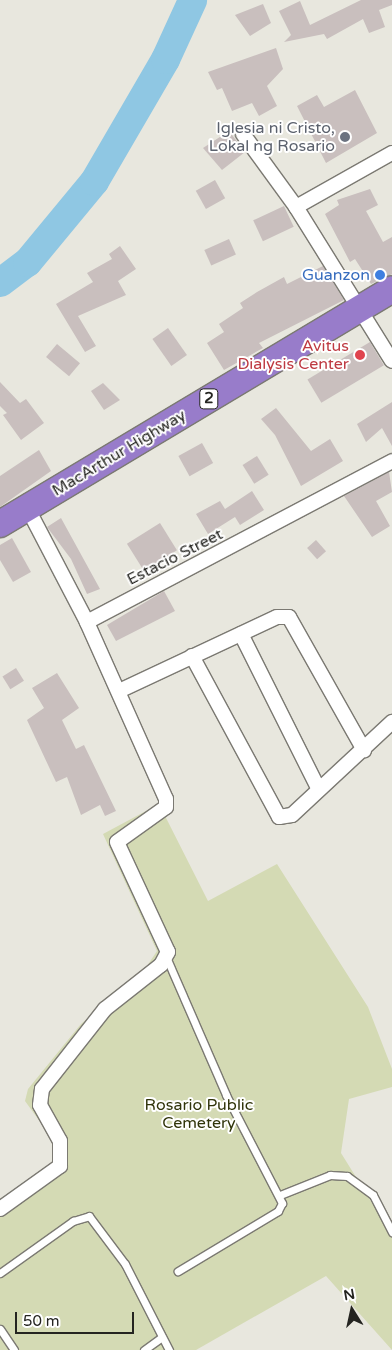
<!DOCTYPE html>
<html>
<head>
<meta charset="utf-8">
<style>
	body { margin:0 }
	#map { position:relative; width:392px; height:1350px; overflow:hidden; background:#e8e7de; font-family:"Varela Round",sans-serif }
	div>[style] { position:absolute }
	.green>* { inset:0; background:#d4dab4 }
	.river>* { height:29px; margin:-14.5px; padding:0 14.5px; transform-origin:14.5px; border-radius:14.5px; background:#8fc7e3 }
	.building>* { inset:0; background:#c9bfbe; transform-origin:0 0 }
	.roads { filter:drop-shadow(1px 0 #7b7972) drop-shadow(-1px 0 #7b7972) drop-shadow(0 1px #7b7972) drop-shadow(0 -1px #7b7972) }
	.lane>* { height:7px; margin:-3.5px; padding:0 3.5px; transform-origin:3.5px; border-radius:3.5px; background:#fff }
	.street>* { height:14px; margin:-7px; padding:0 7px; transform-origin:7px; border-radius:7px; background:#fff }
	.highway>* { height:26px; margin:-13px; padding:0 13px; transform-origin:13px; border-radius:13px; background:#987cca }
	.dots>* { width:14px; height:14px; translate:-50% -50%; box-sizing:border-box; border:2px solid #fff; border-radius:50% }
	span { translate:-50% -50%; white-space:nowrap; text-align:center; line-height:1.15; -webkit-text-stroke:4px #fff; paint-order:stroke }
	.shield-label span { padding:1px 4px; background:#fff; border:1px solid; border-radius:4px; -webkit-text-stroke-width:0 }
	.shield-label { font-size:15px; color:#242420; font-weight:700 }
	.worship-label { font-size:16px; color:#5b616d }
	.right { translate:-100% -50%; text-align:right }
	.shop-label { font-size:16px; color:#366cbe }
	.health-label { font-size:16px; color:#be3a42 }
	.street-label { font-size:16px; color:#242420 }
	.park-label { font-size:16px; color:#30340a }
	.north { position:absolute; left:327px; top:1285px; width:50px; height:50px; -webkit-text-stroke:4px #fff; paint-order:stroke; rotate:350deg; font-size:14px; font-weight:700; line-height:20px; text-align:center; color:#242420 }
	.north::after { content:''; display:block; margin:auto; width:18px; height:22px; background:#242420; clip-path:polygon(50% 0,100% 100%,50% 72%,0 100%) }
	.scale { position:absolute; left:15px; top:1312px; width:119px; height:22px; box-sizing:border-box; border:2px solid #242420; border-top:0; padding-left:6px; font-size:15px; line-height:18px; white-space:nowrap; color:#242420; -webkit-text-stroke:4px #fff; paint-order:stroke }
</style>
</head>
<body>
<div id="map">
	<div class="green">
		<i style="clip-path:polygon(159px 804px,208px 901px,277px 864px,368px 1007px,392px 1069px,392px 1087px,349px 1099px,341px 1153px,392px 1235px,392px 1350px,326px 1276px,196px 1350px,0 1350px,0 1212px,62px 1173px,56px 1144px,25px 1101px,28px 1089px,81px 1024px,145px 969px,157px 951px,103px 834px)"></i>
	</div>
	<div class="river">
		<i style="left:0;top:282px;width:34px;rotate:-37deg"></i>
		<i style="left:27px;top:262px;width:105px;rotate:-50.4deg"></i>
		<i style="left:94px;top:181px;width:141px;rotate:-59.8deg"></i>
		<i style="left:165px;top:59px;width:65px;rotate:-65.4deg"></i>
	</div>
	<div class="building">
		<i style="clip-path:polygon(361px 0,392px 0,392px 5px,379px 10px,385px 27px,369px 33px,363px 19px,327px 39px,324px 34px,284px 42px,291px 35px,279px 11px,300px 1px,310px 25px)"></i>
		<i style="clip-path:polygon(263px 4px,271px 23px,250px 36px,235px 15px)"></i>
		<i style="clip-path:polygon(276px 48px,283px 69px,267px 86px,277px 106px,259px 116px,252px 103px,232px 111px,222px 88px,217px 90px,208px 72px)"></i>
		<i style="clip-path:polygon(355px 90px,377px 133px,326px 163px,297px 106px,317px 95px,324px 107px)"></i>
		<i style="clip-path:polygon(229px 131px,245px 152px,222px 170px,203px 148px)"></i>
		<i style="left:215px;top:180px;width:21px;height:22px;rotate:61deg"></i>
		<i style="clip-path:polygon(370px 189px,378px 205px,366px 211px,383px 242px,392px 237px,392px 274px,371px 284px,355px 259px,350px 262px,325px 214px,339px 205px,337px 200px)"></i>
		<i style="left:284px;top:206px;width:23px;height:34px;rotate:65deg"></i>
		<i style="left:229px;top:239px;width:17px;height:27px;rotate:66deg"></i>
		<i style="clip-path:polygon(120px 246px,136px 269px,118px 281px,126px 295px,78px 316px,96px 346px,85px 352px,56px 304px,93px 282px,87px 273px,112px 259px,109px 254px)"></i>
		<i style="clip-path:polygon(323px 266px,344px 300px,259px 343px,263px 348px,224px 370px,207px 343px,224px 332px,219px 324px,243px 308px,240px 303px,257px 292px,284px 277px,287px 284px)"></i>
		<i style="left:168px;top:328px;width:33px;height:19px;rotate:55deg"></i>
		<i style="left:370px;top:342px;width:27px;height:73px;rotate:59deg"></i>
		<i style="left:57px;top:344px;width:30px;height:17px;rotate:40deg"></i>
		<i style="clip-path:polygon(0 382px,20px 403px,26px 399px,44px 423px,21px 440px,3px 415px,7px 413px,0 406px)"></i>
		<i style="clip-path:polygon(103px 383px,120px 400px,104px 410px,91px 391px)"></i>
		<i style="clip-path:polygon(392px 402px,392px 446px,382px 428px,366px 442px,357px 424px)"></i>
		<i style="clip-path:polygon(276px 408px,311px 451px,330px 439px,343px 461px,301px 486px,275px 435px,261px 419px)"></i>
		<i style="left:202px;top:443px;width:23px;height:27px;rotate:61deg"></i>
		<i style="clip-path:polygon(39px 450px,51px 471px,0 507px,0 476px)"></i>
		<i style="left:257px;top:456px;width:22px;height:17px;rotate:58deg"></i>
		<i style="clip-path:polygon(389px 472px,392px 492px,376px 501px,390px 526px,372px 537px,344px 496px)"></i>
		<i style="clip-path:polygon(252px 491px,264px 510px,240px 525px,235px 517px,208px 534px,196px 514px,220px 501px,225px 509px)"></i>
		<i style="clip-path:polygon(61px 518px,100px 589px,87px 594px,71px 559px,47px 527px)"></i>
		<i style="left:160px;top:523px;width:32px;height:39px;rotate:58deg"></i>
		<i style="clip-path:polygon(12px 538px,31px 572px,13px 582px,0 560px,0 545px)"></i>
		<i style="left:316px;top:540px;width:15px;height:12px;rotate:48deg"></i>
		<i style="clip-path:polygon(164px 591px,175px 611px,116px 641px,107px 625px)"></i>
		<i style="left:16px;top:668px;width:15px;height:16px;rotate:58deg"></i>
		<i style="clip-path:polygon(57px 673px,79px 708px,62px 720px,76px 749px,84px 745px,116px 811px,105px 816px,100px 805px,81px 815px,67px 777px,56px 782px,27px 720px,44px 708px,32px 688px)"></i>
	</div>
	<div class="roads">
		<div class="lane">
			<i style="left:167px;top:959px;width:148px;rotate:66.5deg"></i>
			<i style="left:226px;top:1095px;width:122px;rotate:62.6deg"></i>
			<i style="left:282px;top:1203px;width:9px;rotate:117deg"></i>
			<i style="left:278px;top:1211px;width:117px;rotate:149deg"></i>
			<i style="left:280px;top:1195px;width:54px;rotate:-21.8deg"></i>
			<i style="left:330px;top:1175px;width:17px;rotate:3deg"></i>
			<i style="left:347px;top:1176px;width:32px;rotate:36deg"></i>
			<i style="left:373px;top:1195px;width:42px;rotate:62.8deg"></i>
			<i style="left:0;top:1273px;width:90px;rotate:-35.5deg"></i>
			<i style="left:73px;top:1221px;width:17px;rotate:-17deg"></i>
			<i style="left:89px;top:1216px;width:60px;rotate:53.1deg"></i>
			<i style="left:125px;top:1264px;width:97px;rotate:62.9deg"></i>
			<i style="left:0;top:1329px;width:25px;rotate:56deg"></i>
			<i style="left:144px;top:1350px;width:22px;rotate:-36deg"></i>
		</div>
		<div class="street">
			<i style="left:243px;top:134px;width:90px;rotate:54deg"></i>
			<i style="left:296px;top:207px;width:181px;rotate:58.1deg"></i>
			<i style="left:296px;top:207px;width:110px;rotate:-29.4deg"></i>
			<i style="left:87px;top:622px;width:345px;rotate:-27.8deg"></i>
			<i style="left:241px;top:634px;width:174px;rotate:63.4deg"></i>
			<i style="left:192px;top:656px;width:183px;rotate:61.6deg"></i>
			<i style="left:279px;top:817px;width:13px;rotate:-9deg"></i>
			<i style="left:292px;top:815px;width:137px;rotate:-42.9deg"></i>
			<i style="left:119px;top:691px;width:174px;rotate:-25.1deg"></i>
			<i style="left:277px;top:617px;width:12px"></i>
			<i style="left:289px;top:617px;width:153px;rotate:60.6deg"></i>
			<i style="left:0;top:1209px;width:74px;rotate:-35.6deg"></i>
			<i style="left:60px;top:1166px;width:25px;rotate:-90deg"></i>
			<i style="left:60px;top:1141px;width:41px;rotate:-119.1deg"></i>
			<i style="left:40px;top:1105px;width:16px;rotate:-83deg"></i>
			<i style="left:42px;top:1089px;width:102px;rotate:-51.8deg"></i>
			<i style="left:105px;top:1009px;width:71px;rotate:-38.2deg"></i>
			<i style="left:161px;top:965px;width:15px;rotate:-62deg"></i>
			<i style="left:168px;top:952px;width:121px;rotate:-114.9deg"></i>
			<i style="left:117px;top:842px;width:60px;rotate:-35.5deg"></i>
			<i style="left:166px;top:807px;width:8px;rotate:-90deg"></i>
			<i style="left:166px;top:799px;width:194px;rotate:-114.1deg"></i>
			<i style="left:87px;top:622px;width:130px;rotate:-117.6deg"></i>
		</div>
		<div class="highway">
			<i style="left:0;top:524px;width:457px;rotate:-30.9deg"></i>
		</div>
	</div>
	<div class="dots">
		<i style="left:345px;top:137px;background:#6b7280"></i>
		<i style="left:380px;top:275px;background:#3f7fe0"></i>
		<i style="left:360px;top:355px;background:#e0444e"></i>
	</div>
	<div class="shield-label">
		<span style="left:209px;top:399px">2</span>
	</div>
	<div class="worship-label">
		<span class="right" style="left:335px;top:137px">Iglesia ni Cristo,<br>Lokal ng Rosario</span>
	</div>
	<div class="shop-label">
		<span class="right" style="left:370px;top:275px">Guanzon</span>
	</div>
	<div class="health-label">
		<span class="right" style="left:349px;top:355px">Avitus<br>Dialysis Center</span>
	</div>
	<div class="street-label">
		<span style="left:119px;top:453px;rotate:-31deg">MacArthur Highway</span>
		<span style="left:175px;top:557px;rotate:-27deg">Estacio Street</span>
	</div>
	<div class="park-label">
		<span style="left:199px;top:1114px">Rosario Public<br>Cemetery</span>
	</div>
	<div class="north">N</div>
	<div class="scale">50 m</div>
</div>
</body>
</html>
